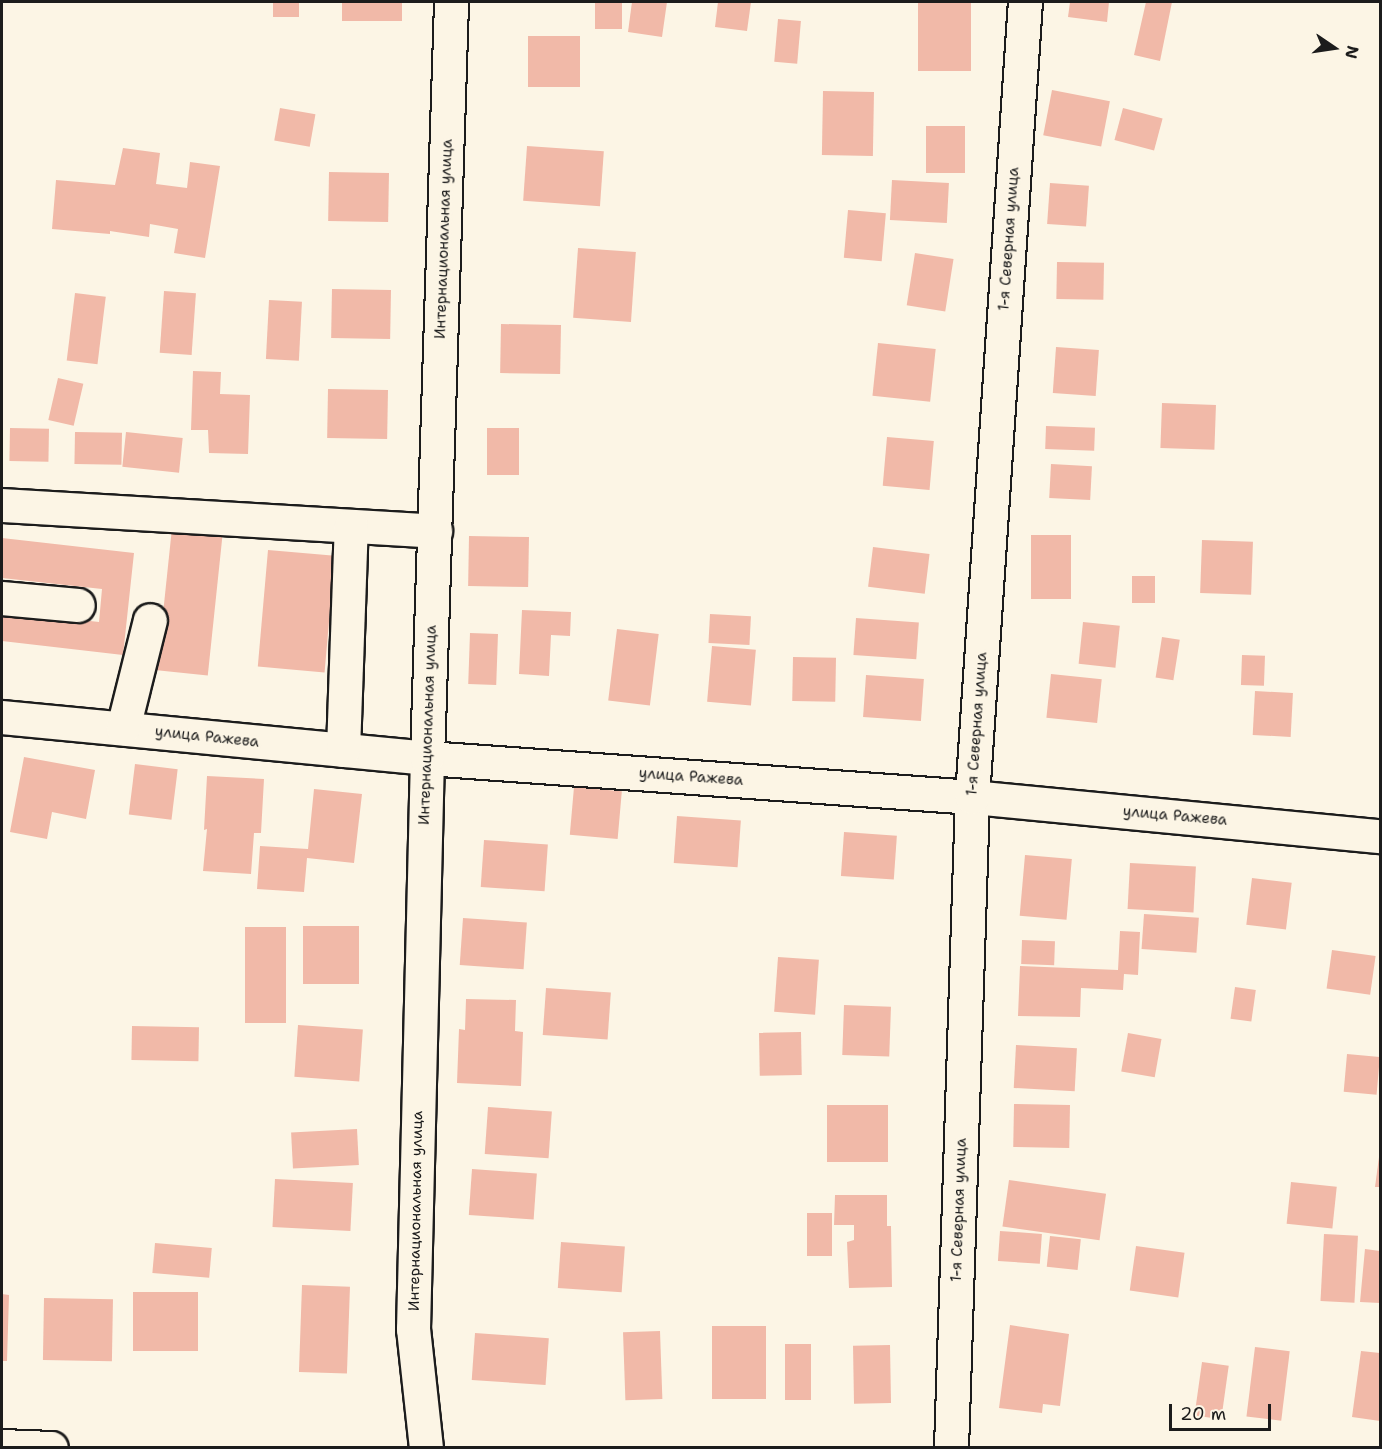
<!DOCTYPE html>
<html>
<head>
<meta charset="utf-8">
<style>
	body { margin:0 }
	#map { position:relative; width:1382px; height:1449px; overflow:hidden; background:#fcf5e5; font-family:"Shantell Sans",sans-serif }
	div>[style] { position:absolute }
	.building>* { inset:0; background:#f1b9a8; transform-origin:0 0 }
	.roads { filter:drop-shadow(2px 0 #1c1c1c) drop-shadow(-2px 0 #1c1c1c) drop-shadow(0 2px #1c1c1c) drop-shadow(0 -2px #1c1c1c) }
	.minor>* { height:33px; margin:-16.5px; padding:0 16.5px; transform-origin:16.5px; border-radius:16.5px; background:#fcf5e5 }
	.major>* { height:33px; margin:-16.5px; padding:0 16.5px; transform-origin:16.5px; border-radius:16.5px; background:#fcf5e5 }
	span { translate:-50% -50%; white-space:nowrap; text-align:center; line-height:1.15; -webkit-text-stroke:5px #fcf5e5; paint-order:stroke }
	.street-label { font-size:15px; color:#1c1c1c }
	.frame { position:absolute; inset:0; border:3px solid #1c1c1c; pointer-events:none }
	.north { position:absolute; left:1304px; top:18px; width:60px; height:60px; -webkit-text-stroke:4px #fcf5e5; paint-order:stroke; rotate:103deg; font-size:16px; font-weight:700; line-height:24px; text-align:center; color:#1c1c1c }
	.north::after { content:''; display:block; margin:auto; width:21px; height:27px; background:#1c1c1c; clip-path:polygon(50% 0,100% 100%,50% 72%,0 100%) }
	.scale { position:absolute; left:1169px; top:1404px; width:102px; height:27px; box-sizing:border-box; border:3px solid #1c1c1c; border-top:0; padding-left:8px; font-size:18px; line-height:21px; white-space:nowrap; color:#1c1c1c; -webkit-text-stroke:4px #fcf5e5; paint-order:stroke }
</style>
</head>
<body>
<div id="map">
	<div class="building">
		<i style="left:273px;top:2px;width:26px;height:15px"></i>
		<i style="left:342px;top:2px;width:60px;height:19px"></i>
		<i style="left:595px;top:2px;width:27px;height:27px"></i>
		<i style="clip-path:polygon(632px 2px,667px 2px,662px 37px,628px 32px)"></i>
		<i style="clip-path:polygon(718px 2px,751px 2px,747px 31px,715px 27px)"></i>
		<i style="left:918px;top:2px;width:53px;height:69px"></i>
		<i style="clip-path:polygon(1070px 2px,1109px 2px,1107px 22px,1068px 17px)"></i>
		<i style="clip-path:polygon(1146px 2px,1172px 2px,1160px 61px,1134px 55px)"></i>
		<i style="left:778px;top:19px;width:23px;height:43px;rotate:5deg"></i>
		<i style="left:580px;top:36px;width:51px;height:52px;rotate:90deg"></i>
		<i style="left:1052px;top:90px;width:59px;height:46px;rotate:11deg"></i>
		<i style="left:823px;top:91px;width:51px;height:64px;rotate:1deg"></i>
		<i style="left:280px;top:108px;width:36px;height:33px;rotate:10deg"></i>
		<i style="left:1123px;top:108px;width:41px;height:33px;rotate:15deg"></i>
		<i style="left:965px;top:126px;width:47px;height:39px;rotate:90deg"></i>
		<i style="left:527px;top:146px;width:77px;height:55px;rotate:4deg"></i>
		<i style="clip-path:polygon(123px 148px,160px 153px,156px 184px,187px 188px,190px 162px,220px 166px,205px 258px,174px 253px,178px 229px,150px 224px,149px 237px,110px 231px,110px 234px,52px 229px,56px 180px,115px 185px)"></i>
		<i style="left:329px;top:172px;width:60px;height:49px;rotate:1deg"></i>
		<i style="left:892px;top:180px;width:57px;height:40px;rotate:3deg"></i>
		<i style="left:1050px;top:183px;width:39px;height:41px;rotate:4deg"></i>
		<i style="left:848px;top:210px;width:38px;height:48px;rotate:5deg"></i>
		<i style="left:578px;top:248px;width:58px;height:70px;rotate:4deg"></i>
		<i style="left:915px;top:253px;width:39px;height:53px;rotate:9deg"></i>
		<i style="left:1057px;top:262px;width:47px;height:37px;rotate:1deg"></i>
		<i style="left:332px;top:289px;width:59px;height:49px;rotate:1deg"></i>
		<i style="left:164px;top:291px;width:32px;height:62px;rotate:4deg"></i>
		<i style="left:75px;top:293px;width:31px;height:68px;rotate:7deg"></i>
		<i style="left:269px;top:300px;width:33px;height:59px;rotate:3deg"></i>
		<i style="left:501px;top:324px;width:60px;height:49px;rotate:1deg"></i>
		<i style="left:878px;top:343px;width:58px;height:53px;rotate:6deg"></i>
		<i style="left:1056px;top:347px;width:43px;height:46px;rotate:4deg"></i>
		<i style="clip-path:polygon(193px 371px,221px 372px,220px 394px,250px 395px,248px 454px,209px 453px,208px 430px,191px 430px)"></i>
		<i style="left:58px;top:378px;width:26px;height:43px;rotate:13deg"></i>
		<i style="left:328px;top:389px;width:60px;height:49px;rotate:1deg"></i>
		<i style="left:1162px;top:403px;width:54px;height:45px;rotate:2deg"></i>
		<i style="left:1046px;top:426px;width:49px;height:23px;rotate:2deg"></i>
		<i style="left:10px;top:428px;width:39px;height:33px;rotate:1deg"></i>
		<i style="left:487px;top:428px;width:32px;height:47px"></i>
		<i style="left:75px;top:432px;width:47px;height:32px;rotate:1deg"></i>
		<i style="left:126px;top:432px;width:57px;height:35px;rotate:6deg"></i>
		<i style="left:887px;top:437px;width:47px;height:49px;rotate:5deg"></i>
		<i style="left:1051px;top:464px;width:41px;height:34px;rotate:3deg"></i>
		<i style="left:172px;top:528px;width:51px;height:143px;rotate:6deg"></i>
		<i style="left:1031px;top:535px;width:40px;height:64px"></i>
		<i style="left:469px;top:536px;width:60px;height:50px;rotate:1deg"></i>
		<i style="clip-path:polygon(2px 538px,134px 553px,123px 655px,2px 641px,2px 611px,99px 622px,102px 589px,2px 578px)"></i>
		<i style="left:1202px;top:540px;width:51px;height:53px;rotate:2deg"></i>
		<i style="left:873px;top:547px;width:57px;height:40px;rotate:7deg"></i>
		<i style="left:268px;top:550px;width:67px;height:117px;rotate:5deg"></i>
		<i style="left:1132px;top:576px;width:23px;height:27px"></i>
		<i style="clip-path:polygon(522px 610px,571px 612px,570px 636px,551px 635px,549px 676px,519px 674px)"></i>
		<i style="left:710px;top:614px;width:41px;height:29px;rotate:3deg"></i>
		<i style="left:856px;top:618px;width:63px;height:37px;rotate:4deg"></i>
		<i style="left:1083px;top:622px;width:37px;height:42px;rotate:6deg"></i>
		<i style="left:617px;top:629px;width:42px;height:72px;rotate:7deg"></i>
		<i style="left:470px;top:633px;width:28px;height:51px;rotate:2deg"></i>
		<i style="left:1162px;top:637px;width:18px;height:41px;rotate:9deg"></i>
		<i style="left:712px;top:646px;width:44px;height:56px;rotate:5deg"></i>
		<i style="left:1242px;top:655px;width:23px;height:30px;rotate:2deg"></i>
		<i style="left:793px;top:657px;width:43px;height:44px;rotate:1deg"></i>
		<i style="left:1051px;top:674px;width:51px;height:44px;rotate:6deg"></i>
		<i style="left:866px;top:675px;width:58px;height:42px;rotate:4deg"></i>
		<i style="left:1255px;top:691px;width:38px;height:44px;rotate:3deg"></i>
		<i style="clip-path:polygon(24px 757px,95px 770px,86px 819px,52px 812px,47px 839px,10px 832px)"></i>
		<i style="left:135px;top:764px;width:43px;height:51px;rotate:7deg"></i>
		<i style="clip-path:polygon(207px 776px,264px 779px,261px 833px,254px 833px,251px 874px,203px 871px,207px 829px,204px 830px)"></i>
		<i style="left:574px;top:787px;width:48px;height:48px;rotate:5deg"></i>
		<i style="clip-path:polygon(314px 789px,362px 794px,354px 863px,307px 858px,304px 892px,257px 889px,260px 846px,308px 849px)"></i>
		<i style="left:677px;top:816px;width:64px;height:47px;rotate:4deg"></i>
		<i style="left:844px;top:832px;width:53px;height:44px;rotate:4deg"></i>
		<i style="left:484px;top:840px;width:64px;height:47px;rotate:4deg"></i>
		<i style="left:1025px;top:855px;width:47px;height:61px;rotate:5deg"></i>
		<i style="left:1130px;top:863px;width:66px;height:46px;rotate:3deg"></i>
		<i style="left:1252px;top:878px;width:40px;height:47px;rotate:7deg"></i>
		<i style="left:1144px;top:914px;width:55px;height:35px;rotate:4deg"></i>
		<i style="left:463px;top:918px;width:64px;height:47px;rotate:4deg"></i>
		<i style="left:303px;top:926px;width:56px;height:58px"></i>
		<i style="left:245px;top:927px;width:41px;height:96px"></i>
		<i style="clip-path:polygon(1120px 931px,1140px 932px,1138px 975px,1124px 974px,1123px 990px,1081px 988px,1080px 1017px,1018px 1016px,1020px 966px,1118px 970px)"></i>
		<i style="left:1022px;top:940px;width:33px;height:24px;rotate:2deg"></i>
		<i style="left:1332px;top:950px;width:44px;height:39px;rotate:8deg"></i>
		<i style="left:778px;top:957px;width:41px;height:55px;rotate:4deg"></i>
		<i style="left:1235px;top:987px;width:21px;height:32px;rotate:8deg"></i>
		<i style="left:546px;top:988px;width:65px;height:47px;rotate:4deg"></i>
		<i style="clip-path:polygon(466px 999px,516px 1000px,515px 1031px,523px 1032px,521px 1086px,457px 1083px,459px 1029px,465px 1030px)"></i>
		<i style="left:844px;top:1005px;width:47px;height:50px;rotate:2deg"></i>
		<i style="left:298px;top:1025px;width:65px;height:52px;rotate:4deg"></i>
		<i style="left:132px;top:1026px;width:67px;height:34px;rotate:1deg"></i>
		<i style="left:801px;top:1032px;width:43px;height:42px;rotate:89deg"></i>
		<i style="left:1128px;top:1033px;width:34px;height:39px;rotate:10deg"></i>
		<i style="left:1016px;top:1045px;width:61px;height:43px;rotate:3deg"></i>
		<i style="left:1347px;top:1054px;width:33px;height:38px;rotate:5deg"></i>
		<i style="left:1014px;top:1104px;width:56px;height:43px;rotate:1deg"></i>
		<i style="left:827px;top:1105px;width:61px;height:57px"></i>
		<i style="left:488px;top:1107px;width:64px;height:47px;rotate:4deg"></i>
		<i style="left:357px;top:1129px;width:36px;height:66px;rotate:87deg"></i>
		<i style="clip-path:polygon(1379px 1157px,1380px 1157px,1380px 1187px,1375px 1187px)"></i>
		<i style="left:472px;top:1169px;width:65px;height:46px;rotate:4deg"></i>
		<i style="left:275px;top:1179px;width:78px;height:48px;rotate:3deg"></i>
		<i style="left:1009px;top:1180px;width:98px;height:47px;rotate:8deg"></i>
		<i style="left:1291px;top:1182px;width:46px;height:42px;rotate:6deg"></i>
		<i style="clip-path:polygon(835px 1195px,887px 1195px,887px 1226px,891px 1226px,892px 1287px,849px 1288px,847px 1242px,854px 1240px,854px 1225px,834px 1225px)"></i>
		<i style="left:807px;top:1213px;width:25px;height:43px"></i>
		<i style="left:1000px;top:1231px;width:42px;height:30px;rotate:4deg"></i>
		<i style="left:1324px;top:1234px;width:34px;height:67px;rotate:3deg"></i>
		<i style="left:1050px;top:1236px;width:31px;height:31px;rotate:6deg"></i>
		<i style="left:561px;top:1242px;width:64px;height:46px;rotate:4deg"></i>
		<i style="left:155px;top:1243px;width:57px;height:30px;rotate:5deg"></i>
		<i style="left:1136px;top:1246px;width:49px;height:45px;rotate:8deg"></i>
		<i style="clip-path:polygon(1365px 1249px,1380px 1251px,1380px 1303px,1360px 1302px)"></i>
		<i style="left:302px;top:1285px;width:48px;height:87px;rotate:2deg"></i>
		<i style="left:133px;top:1292px;width:65px;height:59px"></i>
		<i style="clip-path:polygon(2px 1294px,9px 1295px,7px 1361px,2px 1361px)"></i>
		<i style="left:44px;top:1298px;width:69px;height:62px;rotate:1deg"></i>
		<i style="clip-path:polygon(1010px 1325px,1069px 1334px,1060px 1406px,1043px 1404px,1042px 1413px,999px 1408px)"></i>
		<i style="left:712px;top:1326px;width:54px;height:73px"></i>
		<i style="left:660px;top:1331px;width:68px;height:37px;rotate:88deg"></i>
		<i style="left:475px;top:1333px;width:74px;height:47px;rotate:4deg"></i>
		<i style="left:785px;top:1344px;width:26px;height:56px"></i>
		<i style="left:890px;top:1345px;width:58px;height:37px;rotate:89deg"></i>
		<i style="left:1255px;top:1347px;width:35px;height:70px;rotate:7deg"></i>
		<i style="clip-path:polygon(1361px 1351px,1380px 1353px,1380px 1421px,1352px 1417px)"></i>
		<i style="left:1202px;top:1362px;width:27px;height:54px;rotate:8deg"></i>
	</div>
	<div class="roads">
		<div class="minor">
			<i style="left:2px;top:505px;width:434px;rotate:3.4deg"></i>
			<i style="left:2px;top:598px;width:76px;rotate:5.3deg"></i>
			<i style="left:2px;top:717px;width:427px;rotate:5.5deg"></i>
			<i style="left:427px;top:758px;width:546px;rotate:4.09deg"></i>
			<i style="left:972px;top:797px;width:410px;rotate:5.5deg"></i>
			<i style="left:123px;top:728px;width:111px;rotate:-76deg"></i>
			<i style="left:343px;top:750px;width:224px;rotate:-88deg"></i>
			<i style="left:2px;top:1446px;width:49px;rotate:2.3deg"></i>
			<i style="left:951px;top:1448px;width:651px;rotate:-88.15deg"></i>
			<i style="left:972px;top:797px;width:797px;rotate:-86.19deg"></i>
		</div>
		<div class="major">
			<i style="left:426px;top:1448px;width:120px;rotate:-96.2deg"></i>
			<i style="left:413px;top:1329px;width:571px;rotate:-88.6deg"></i>
			<i style="left:427px;top:758px;width:756px;rotate:-88.18deg"></i>
		</div>
	</div>
	<div class="street-label">
		<span style="left:444px;top:239px;rotate:-88deg">Интернациональная улица</span>
		<span style="left:1009px;top:239px;rotate:-86deg">1-я Северная улица</span>
		<span style="left:977px;top:724px;rotate:-86deg">1-я Северная улица</span>
		<span style="left:428px;top:725px;rotate:-88deg">Интернациональная улица</span>
		<span style="left:207px;top:737px;rotate:6deg">улица Ражева</span>
		<span style="left:691px;top:777px;rotate:4deg">улица Ражева</span>
		<span style="left:1175px;top:816px;rotate:5deg">улица Ражева</span>
		<span style="left:959px;top:1210px;rotate:-88deg">1-я Северная улица</span>
		<span style="left:416px;top:1211px;rotate:-89deg">Интернациональная улица</span>
	</div>
	<div class="frame"></div>
	<div class="north">N</div>
	<div class="scale">20 m</div>
</div>
</body>
</html>
